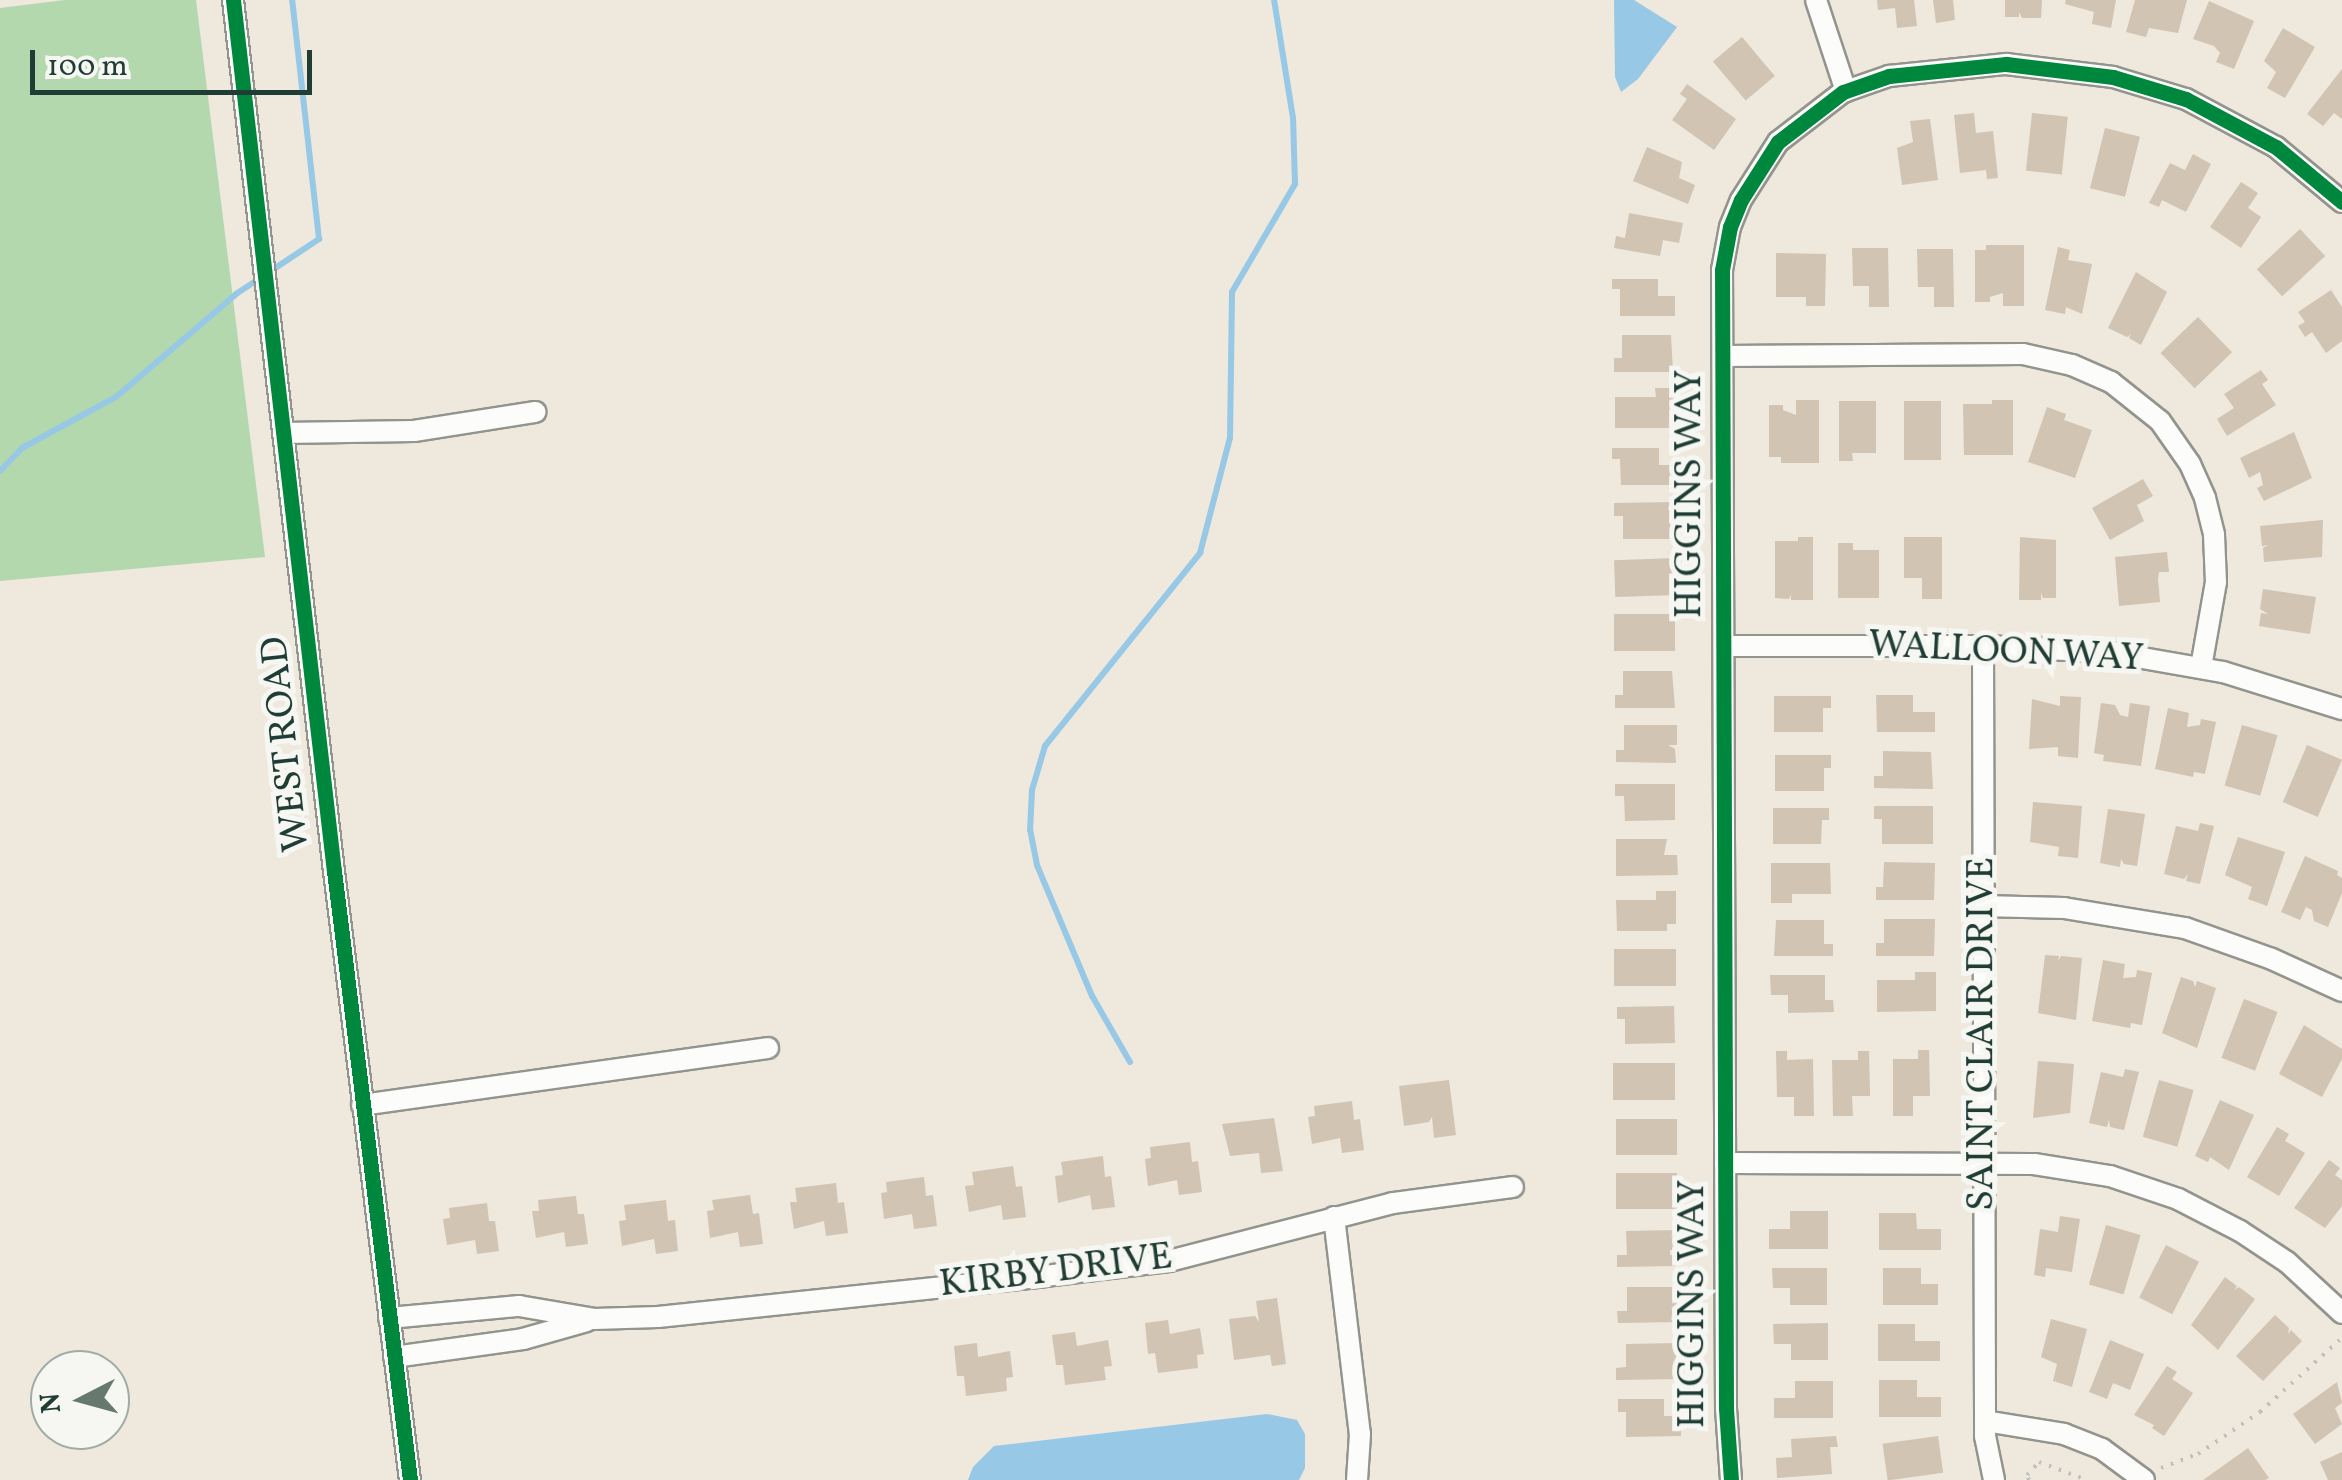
<!DOCTYPE html>
<html>
<head>
<meta charset="utf-8">
<style>
	body { margin:0 }
	#map { position:relative; width:2342px; height:1480px; overflow:hidden; background:#eee8dd; font-family:Vollkorn,serif }
	div>[style] { position:absolute }
	.green>* { inset:0; background:#b3d8ad }
	.water>* { inset:0; background:#97c8e6 }
	.stream>* { height:6px; margin:-3px; padding:0 3px; transform-origin:3px; border-radius:3px; background:#97c8e6 }
	.building>* { inset:0; background:#d1c4b3; transform-origin:0 0 }
	.path>* { height:4px; margin-top:-2px; transform-origin:0; background:repeating-linear-gradient(90deg,#bec0bd 0 2.5px,transparent 0 10.5px) }
	.roads { filter:drop-shadow(2px 0 #92948d) drop-shadow(-2px 0 #92948d) drop-shadow(0 2px #92948d) drop-shadow(0 -2px #92948d) }
	.minor>* { height:20px; margin:-10px; padding:0 10px; transform-origin:10px; border-radius:10px; background:#fcfcfa }
	.cycleway>* { height:15px; margin:-7.5px; padding:0 7.5px; transform-origin:7.5px; border-radius:7.5px; background:#00873e }
	span { translate:-50% -50%; white-space:nowrap; text-align:center; line-height:1.15; -webkit-text-stroke:10px #f6f6f2; paint-order:stroke }
	.street-label { font-size:38px; color:#1f3d34 }
	.north { position:absolute; left:30px; top:1350px; width:100px; height:100px; box-sizing:border-box; background:#f6f6f2; border:2px solid #a0aca6; border-radius:50%; rotate:264deg; font-size:28px; font-weight:700; line-height:40px; text-align:center; color:#1f3d34 }
	.north::after { content:''; display:block; margin:auto; width:35px; height:45px; background:#67796f; clip-path:polygon(50% 0,100% 100%,50% 72%,0 100%) }
	.scale { position:absolute; left:30px; top:50px; width:282px; height:45px; box-sizing:border-box; border:5px solid #1f3d34; border-top:0; padding-left:12px; font-size:30px; line-height:35px; white-space:nowrap; color:#1f3d34; -webkit-text-stroke:8px #f6f6f2; paint-order:stroke }
</style>
</head>
<body>
<div id="map">
	<div class="green">
		<i style="clip-path:polygon(65px 0,196px 0,265px 557px,0 581px,0 8px)"></i>
	</div>
	<div class="water">
		<i style="clip-path:polygon(1614px 0,1634px 0,1677px 27px,1638px 79px,1621px 92px,1615px 77px)"></i>
		<i style="clip-path:polygon(1267px 1414px,1297px 1420px,1305px 1434px,1305px 1468px,1299px 1480px,968px 1480px,973px 1467px,994px 1446px)"></i>
	</div>
	<div class="stream">
		<i style="left:0;top:471px;width:32px;rotate:-46deg"></i>
		<i style="left:22px;top:448px;width:107px;rotate:-28.5deg"></i>
		<i style="left:116px;top:397px;width:158px;rotate:-40.6deg"></i>
		<i style="left:236px;top:294px;width:100px;rotate:-33.5deg"></i>
		<i style="left:319px;top:239px;width:241px;rotate:-96.4deg"></i>
		<i style="left:1130px;top:1062px;width:76px;rotate:-119.9deg"></i>
		<i style="left:1092px;top:996px;width:142px;rotate:-112.8deg"></i>
		<i style="left:1037px;top:865px;width:36px;rotate:-101deg"></i>
		<i style="left:1030px;top:830px;width:40px;rotate:-87.1deg"></i>
		<i style="left:1032px;top:790px;width:46px;rotate:-73.5deg"></i>
		<i style="left:1045px;top:746px;width:248px;rotate:-51.2deg"></i>
		<i style="left:1200px;top:553px;width:119px;rotate:-75.4deg"></i>
		<i style="left:1230px;top:438px;width:146px;rotate:-89.2deg"></i>
		<i style="left:1232px;top:292px;width:125px;rotate:-59.7deg"></i>
		<i style="left:1295px;top:184px;width:66px;rotate:-91.7deg"></i>
		<i style="left:1293px;top:118px;width:120px;rotate:-99.1deg"></i>
	</div>
	<div class="building">
		<i style="clip-path:polygon(1877px 0,1914px 0,1917px 26px,1897px 28px,1895px 8px,1878px 10px)"></i>
		<i style="clip-path:polygon(1933px 0,1953px 0,1955px 20px,1936px 23px)"></i>
		<i style="clip-path:polygon(2005px 0,2042px 0,2041px 18px,2022px 18px,2019px 12px,2019px 17px,2005px 17px)"></i>
		<i style="clip-path:polygon(2066px 0,2116px 0,2111px 28px,2092px 24px,2094px 12px,2065px 4px)"></i>
		<i style="clip-path:polygon(2135px 0,2187px 0,2178px 33px,2149px 28px,2146px 37px,2126px 32px)"></i>
		<i style="clip-path:polygon(2209px 1px,2254px 21px,2234px 69px,2216px 62px,2220px 53px,2214px 46px,2193px 39px)"></i>
		<i style="clip-path:polygon(2283px 28px,2315px 47px,2285px 98px,2267px 88px,2276px 72px,2264px 61px)"></i>
		<i style="left:1742px;top:37px;width:51px;height:38px;rotate:50deg"></i>
		<i style="clip-path:polygon(2342px 69px,2342px 119px,2334px 113px,2323px 126px,2307px 114px)"></i>
		<i style="clip-path:polygon(1687px 84px,1736px 119px,1714px 150px,1672px 120px,1687px 99px,1680px 94px)"></i>
		<i style="clip-path:polygon(1974px 113px,1976px 133px,1993px 131px,1998px 178px,1987px 179px,1986px 170px,1960px 173px,1954px 115px)"></i>
		<i style="left:2032px;top:113px;width:36px;height:58px;rotate:6deg"></i>
		<i style="clip-path:polygon(1930px 119px,1938px 180px,1902px 185px,1897px 148px,1913px 142px,1910px 121px)"></i>
		<i style="left:2105px;top:128px;width:36px;height:62px;rotate:14deg"></i>
		<i style="clip-path:polygon(1647px 147px,1682px 162px,1679px 178px,1695px 185px,1688px 204px,1633px 181px)"></i>
		<i style="clip-path:polygon(2193px 154px,2211px 164px,2186px 212px,2162px 200px,2159px 207px,2149px 203px,2170px 163px,2185px 170px)"></i>
		<i style="clip-path:polygon(2241px 182px,2258px 193px,2248px 208px,2261px 217px,2241px 248px,2210px 227px)"></i>
		<i style="clip-path:polygon(1629px 213px,1683px 223px,1679px 243px,1663px 240px,1660px 256px,1614px 248px,1616px 236px,1625px 238px)"></i>
		<i style="left:2300px;top:229px;width:37px;height:59px;rotate:47deg"></i>
		<i style="clip-path:polygon(1986px 245px,2024px 245px,2024px 306px,2003px 306px,2003px 293px,1990px 297px,1990px 302px,1975px 302px,1975px 250px,1986px 250px)"></i>
		<i style="clip-path:polygon(2058px 247px,2070px 250px,2068px 260px,2092px 264px,2082px 314px,2066px 307px,2065px 314px,2045px 310px)"></i>
		<i style="clip-path:polygon(1852px 248px,1888px 248px,1889px 307px,1869px 307px,1869px 286px,1853px 286px)"></i>
		<i style="clip-path:polygon(1917px 249px,1953px 249px,1954px 307px,1934px 307px,1934px 287px,1918px 287px)"></i>
		<i style="clip-path:polygon(1776px 253px,1826px 254px,1825px 306px,1806px 306px,1806px 297px,1776px 297px)"></i>
		<i style="clip-path:polygon(2136px 272px,2167px 292px,2141px 345px,2129px 338px,2131px 334px,2127px 337px,2108px 328px)"></i>
		<i style="clip-path:polygon(1612px 279px,1658px 279px,1658px 296px,1675px 296px,1675px 316px,1620px 316px,1620px 289px,1612px 289px)"></i>
		<i style="clip-path:polygon(2331px 290px,2342px 307px,2342px 341px,2326px 353px,2312px 332px,2305px 337px,2298px 326px,2305px 322px,2298px 312px)"></i>
		<i style="left:2198px;top:317px;width:49px;height:52px;rotate:46deg"></i>
		<i style="clip-path:polygon(1622px 335px,1671px 335px,1673px 372px,1614px 372px,1614px 358px,1622px 358px)"></i>
		<i style="clip-path:polygon(2261px 370px,2268px 380px,2262px 384px,2276px 405px,2227px 436px,2217px 419px,2234px 408px,2224px 394px)"></i>
		<i style="clip-path:polygon(1655px 388px,1673px 388px,1676px 428px,1615px 428px,1615px 397px,1656px 397px)"></i>
		<i style="clip-path:polygon(1796px 400px,1819px 400px,1819px 463px,1781px 463px,1781px 457px,1769px 457px,1769px 405px,1783px 405px,1783px 410px,1796px 415px)"></i>
		<i style="clip-path:polygon(1992px 400px,2013px 400px,2013px 455px,1964px 455px,1963px 404px,1992px 404px)"></i>
		<i style="clip-path:polygon(1839px 401px,1876px 401px,1876px 453px,1852px 453px,1853px 461px,1839px 461px)"></i>
		<i style="left:1904px;top:401px;width:37px;height:59px"></i>
		<i style="clip-path:polygon(2047px 407px,2066px 414px,2064px 420px,2092px 430px,2075px 478px,2028px 462px)"></i>
		<i style="clip-path:polygon(2294px 432px,2312px 478px,2264px 501px,2257px 488px,2263px 485px,2260px 472px,2249px 478px,2240px 458px)"></i>
		<i style="clip-path:polygon(1612px 448px,1659px 448px,1659px 465px,1676px 465px,1676px 485px,1621px 485px,1620px 459px,1612px 459px)"></i>
		<i style="clip-path:polygon(2143px 479px,2153px 496px,2137px 505px,2144px 521px,2110px 540px,2092px 508px)"></i>
		<i style="clip-path:polygon(1675px 502px,1675px 539px,1623px 539px,1623px 516px,1614px 516px,1614px 503px)"></i>
		<i style="clip-path:polygon(2323px 520px,2322px 557px,2264px 562px,2263px 548px,2268px 545px,2262px 546px,2260px 526px)"></i>
		<i style="clip-path:polygon(1798px 537px,1813px 537px,1813px 600px,1791px 600px,1791px 594px,1789px 599px,1775px 598px,1775px 541px,1798px 541px)"></i>
		<i style="clip-path:polygon(1904px 537px,1942px 537px,1942px 599px,1922px 599px,1922px 578px,1904px 578px)"></i>
		<i style="clip-path:polygon(2020px 537px,2056px 540px,2056px 598px,2043px 598px,2041px 593px,2041px 600px,2019px 600px)"></i>
		<i style="clip-path:polygon(1838px 543px,1853px 543px,1853px 550px,1879px 550px,1879px 598px,1838px 598px)"></i>
		<i style="clip-path:polygon(2167px 552px,2169px 572px,2159px 572px,2158px 579px,2160px 602px,2119px 606px,2115px 557px)"></i>
		<i style="left:1675px;top:558px;width:37px;height:61px;rotate:88deg"></i>
		<i style="clip-path:polygon(2263px 589px,2316px 597px,2310px 634px,2259px 626px,2261px 613px,2268px 614px,2260px 609px)"></i>
		<i style="left:1614px;top:614px;width:61px;height:37px"></i>
		<i style="clip-path:polygon(1623px 671px,1672px 671px,1675px 708px,1615px 708px,1615px 695px,1623px 695px)"></i>
		<i style="clip-path:polygon(1876px 695px,1913px 695px,1913px 712px,1935px 712px,1935px 732px,1877px 732px)"></i>
		<i style="clip-path:polygon(1774px 696px,1831px 696px,1831px 708px,1823px 708px,1823px 732px,1774px 732px)"></i>
		<i style="clip-path:polygon(2060px 696px,2081px 697px,2078px 758px,2058px 756px,2058px 747px,2029px 749px,2032px 699px,2060px 706px)"></i>
		<i style="clip-path:polygon(2101px 703px,2115px 705px,2120px 715px,2128px 717px,2130px 703px,2150px 706px,2141px 766px,2103px 761px,2104px 755px,2094px 753px)"></i>
		<i style="clip-path:polygon(2168px 708px,2189px 713px,2187px 727px,2200px 725px,2201px 719px,2216px 722px,2205px 774px,2194px 772px,2193px 777px,2155px 769px)"></i>
		<i style="clip-path:polygon(1624px 725px,1677px 725px,1677px 745px,1668px 745px,1675px 749px,1676px 763px,1616px 762px,1616px 750px,1624px 750px)"></i>
		<i style="left:2242px;top:725px;width:37px;height:63px;rotate:16deg"></i>
		<i style="left:2307px;top:745px;width:38px;height:62px;rotate:23deg"></i>
		<i style="clip-path:polygon(1883px 751px,1931px 752px,1933px 789px,1874px 788px,1874px 776px,1883px 776px)"></i>
		<i style="clip-path:polygon(1775px 755px,1831px 755px,1831px 768px,1824px 768px,1824px 791px,1775px 791px)"></i>
		<i style="clip-path:polygon(1615px 784px,1675px 784px,1675px 820px,1625px 821px,1624px 796px,1615px 796px)"></i>
		<i style="clip-path:polygon(2033px 802px,2082px 806px,2078px 858px,2058px 856px,2059px 847px,2030px 842px)"></i>
		<i style="clip-path:polygon(1874px 806px,1933px 806px,1933px 844px,1882px 844px,1882px 819px,1874px 819px)"></i>
		<i style="clip-path:polygon(1773px 808px,1829px 808px,1829px 820px,1822px 820px,1821px 844px,1773px 844px)"></i>
		<i style="clip-path:polygon(2108px 809px,2145px 814px,2137px 866px,2124px 864px,2121px 859px,2120px 867px,2100px 863px)"></i>
		<i style="clip-path:polygon(2200px 823px,2214px 826px,2200px 884px,2186px 881px,2188px 874px,2184px 879px,2164px 874px,2176px 826px,2198px 831px)"></i>
		<i style="clip-path:polygon(2238px 837px,2285px 852px,2267px 906px,2248px 899px,2252px 887px,2225px 875px)"></i>
		<i style="clip-path:polygon(1616px 839px,1667px 839px,1664px 855px,1677px 855px,1678px 875px,1616px 876px)"></i>
		<i style="clip-path:polygon(2305px 856px,2338px 871px,2337px 875px,2342px 878px,2342px 893px,2328px 927px,2314px 921px,2312px 910px,2306px 907px,2300px 920px,2281px 912px)"></i>
		<i style="clip-path:polygon(1884px 862px,1935px 863px,1934px 900px,1876px 900px,1876px 887px,1883px 887px)"></i>
		<i style="clip-path:polygon(1771px 863px,1830px 863px,1831px 894px,1792px 894px,1792px 903px,1771px 903px)"></i>
		<i style="clip-path:polygon(1656px 891px,1676px 891px,1676px 924px,1667px 924px,1667px 931px,1617px 931px,1616px 900px,1656px 900px)"></i>
		<i style="clip-path:polygon(1884px 919px,1935px 919px,1934px 956px,1876px 956px,1876px 943px,1884px 943px)"></i>
		<i style="clip-path:polygon(1776px 920px,1824px 920px,1824px 944px,1833px 944px,1833px 956px,1774px 956px)"></i>
		<i style="left:1676px;top:949px;width:37px;height:62px;rotate:90deg"></i>
		<i style="clip-path:polygon(2045px 955px,2059px 956px,2058px 961px,2061px 956px,2082px 958px,2076px 1020px,2038px 1013px)"></i>
		<i style="clip-path:polygon(2103px 960px,2125px 964px,2123px 978px,2136px 977px,2137px 970px,2152px 973px,2142px 1025px,2131px 1023px,2130px 1028px,2092px 1021px)"></i>
		<i style="clip-path:polygon(1915px 972px,1936px 972px,1936px 1011px,1877px 1012px,1877px 980px,1915px 980px)"></i>
		<i style="clip-path:polygon(1770px 975px,1825px 975px,1825px 1000px,1833px 1000px,1834px 1012px,1788px 1013px,1788px 995px,1771px 995px)"></i>
		<i style="clip-path:polygon(2181px 977px,2193px 981px,2195px 987px,2197px 981px,2216px 988px,2197px 1048px,2162px 1033px)"></i>
		<i style="left:2244px;top:999px;width:36px;height:63px;rotate:21deg"></i>
		<i style="clip-path:polygon(1674px 1006px,1675px 1043px,1625px 1044px,1625px 1019px,1617px 1019px,1617px 1007px)"></i>
		<i style="clip-path:polygon(2304px 1025px,2342px 1049px,2342px 1059px,2322px 1097px,2279px 1074px)"></i>
		<i style="clip-path:polygon(1918px 1050px,1929px 1050px,1930px 1096px,1913px 1096px,1913px 1116px,1893px 1116px,1893px 1059px,1918px 1059px)"></i>
		<i style="clip-path:polygon(1776px 1051px,1787px 1051px,1787px 1060px,1813px 1059px,1814px 1116px,1794px 1116px,1794px 1097px,1777px 1097px)"></i>
		<i style="clip-path:polygon(1858px 1051px,1869px 1051px,1870px 1096px,1852px 1096px,1853px 1116px,1833px 1116px,1832px 1060px,1858px 1060px)"></i>
		<i style="clip-path:polygon(2038px 1061px,2074px 1064px,2070px 1113px,2033px 1118px)"></i>
		<i style="left:1675px;top:1063px;width:37px;height:62px;rotate:90deg"></i>
		<i style="clip-path:polygon(2125px 1069px,2139px 1072px,2124px 1130px,2110px 1127px,2109px 1120px,2107px 1127px,2089px 1123px,2101px 1072px,2123px 1077px)"></i>
		<i style="clip-path:polygon(1449px 1080px,1456px 1135px,1434px 1138px,1432px 1117px,1429px 1122px,1404px 1126px,1399px 1086px)"></i>
		<i style="left:2159px;top:1080px;width:36px;height:59px;rotate:16deg"></i>
		<i style="clip-path:polygon(2220px 1100px,2254px 1115px,2229px 1170px,2210px 1157px,2208px 1162px,2195px 1156px)"></i>
		<i style="clip-path:polygon(1352px 1101px,1354px 1120px,1360px 1119px,1364px 1150px,1342px 1153px,1340px 1138px,1312px 1144px,1308px 1117px,1315px 1116px,1314px 1106px)"></i>
		<i style="clip-path:polygon(1274px 1118px,1283px 1171px,1261px 1173px,1259px 1153px,1230px 1156px,1222px 1124px)"></i>
		<i style="left:1616px;top:1119px;width:61px;height:36px"></i>
		<i style="clip-path:polygon(2277px 1127px,2289px 1134px,2285px 1141px,2305px 1153px,2279px 1196px,2247px 1177px)"></i>
		<i style="clip-path:polygon(1190px 1142px,1192px 1162px,1198px 1161px,1202px 1192px,1179px 1195px,1177px 1180px,1148px 1186px,1145px 1159px,1151px 1158px,1150px 1147px)"></i>
		<i style="clip-path:polygon(1103px 1156px,1105px 1177px,1111px 1176px,1115px 1207px,1092px 1210px,1090px 1195px,1058px 1203px,1055px 1176px,1063px 1175px,1061px 1162px)"></i>
		<i style="clip-path:polygon(2329px 1160px,2340px 1168px,2335px 1175px,2342px 1180px,2342px 1206px,2325px 1228px,2294px 1208px)"></i>
		<i style="clip-path:polygon(1013px 1166px,1016px 1187px,1022px 1186px,1026px 1217px,1003px 1220px,1001px 1205px,969px 1212px,965px 1186px,974px 1185px,972px 1172px)"></i>
		<i style="left:1616px;top:1173px;width:61px;height:36px"></i>
		<i style="clip-path:polygon(924px 1177px,926px 1196px,933px 1195px,937px 1226px,914px 1229px,912px 1214px,884px 1219px,881px 1193px,887px 1192px,886px 1182px)"></i>
		<i style="clip-path:polygon(836px 1183px,838px 1203px,844px 1202px,848px 1233px,826px 1236px,824px 1221px,794px 1229px,790px 1202px,797px 1202px,795px 1188px)"></i>
		<i style="clip-path:polygon(750px 1195px,753px 1214px,759px 1213px,763px 1244px,740px 1247px,738px 1232px,710px 1238px,707px 1211px,714px 1210px,712px 1200px)"></i>
		<i style="clip-path:polygon(576px 1196px,578px 1214px,584px 1214px,588px 1244px,566px 1247px,564px 1232px,536px 1238px,532px 1211px,539px 1211px,538px 1200px)"></i>
		<i style="clip-path:polygon(666px 1200px,668px 1221px,675px 1220px,678px 1251px,656px 1254px,654px 1239px,622px 1246px,619px 1221px,626px 1220px,624px 1205px)"></i>
		<i style="clip-path:polygon(487px 1203px,489px 1221px,495px 1221px,499px 1251px,477px 1254px,475px 1240px,447px 1245px,443px 1219px,450px 1218px,449px 1208px)"></i>
		<i style="clip-path:polygon(1790px 1211px,1828px 1211px,1828px 1249px,1769px 1249px,1769px 1229px,1790px 1229px)"></i>
		<i style="clip-path:polygon(1879px 1213px,1916px 1213px,1917px 1229px,1941px 1229px,1941px 1250px,1879px 1250px)"></i>
		<i style="clip-path:polygon(2060px 1216px,2080px 1219px,2072px 1272px,2046px 1268px,2045px 1277px,2034px 1275px,2040px 1229px,2058px 1232px)"></i>
		<i style="left:2106px;top:1225px;width:36px;height:62px;rotate:16deg"></i>
		<i style="clip-path:polygon(1678px 1230px,1679px 1250px,1670px 1250px,1670px 1255px,1676px 1255px,1676px 1266px,1617px 1267px,1617px 1255px,1627px 1255px,1626px 1231px)"></i>
		<i style="left:2166px;top:1245px;width:37px;height:59px;rotate:27deg"></i>
		<i style="clip-path:polygon(1772px 1268px,1827px 1268px,1827px 1305px,1790px 1305px,1790px 1288px,1773px 1288px)"></i>
		<i style="clip-path:polygon(1883px 1268px,1921px 1268px,1921px 1284px,1938px 1284px,1938px 1305px,1883px 1305px)"></i>
		<i style="clip-path:polygon(2225px 1277px,2237px 1286px,2234px 1290px,2239px 1287px,2255px 1299px,2218px 1350px,2191px 1325px)"></i>
		<i style="clip-path:polygon(1627px 1287px,1675px 1287px,1679px 1322px,1618px 1323px,1617px 1311px,1627px 1311px)"></i>
		<i style="clip-path:polygon(1277px 1298px,1286px 1364px,1272px 1366px,1270px 1355px,1234px 1360px,1229px 1319px,1255px 1316px,1259px 1322px,1256px 1301px)"></i>
		<i style="clip-path:polygon(2275px 1315px,2289px 1328px,2288px 1334px,2291px 1330px,2302px 1341px,2263px 1381px,2236px 1356px)"></i>
		<i style="clip-path:polygon(2051px 1319px,2087px 1329px,2072px 1387px,2053px 1381px,2057px 1364px,2041px 1357px)"></i>
		<i style="clip-path:polygon(1168px 1320px,1170px 1334px,1200px 1328px,1204px 1354px,1197px 1355px,1198px 1368px,1158px 1373px,1155px 1353px,1148px 1354px,1145px 1323px)"></i>
		<i style="clip-path:polygon(1828px 1323px,1828px 1360px,1791px 1360px,1791px 1344px,1774px 1344px,1773px 1324px)"></i>
		<i style="clip-path:polygon(1878px 1324px,1915px 1324px,1915px 1341px,1940px 1341px,1940px 1361px,1878px 1361px)"></i>
		<i style="clip-path:polygon(1075px 1332px,1077px 1346px,1108px 1340px,1112px 1366px,1104px 1367px,1106px 1380px,1065px 1385px,1063px 1365px,1056px 1365px,1052px 1335px)"></i>
		<i style="clip-path:polygon(2110px 1340px,2144px 1354px,2130px 1390px,2113px 1383px,2107px 1399px,2089px 1392px)"></i>
		<i style="clip-path:polygon(977px 1343px,978px 1357px,1010px 1351px,1013px 1377px,1006px 1378px,1007px 1391px,966px 1396px,964px 1376px,957px 1376px,954px 1346px)"></i>
		<i style="clip-path:polygon(1678px 1343px,1678px 1379px,1616px 1380px,1616px 1368px,1626px 1367px,1626px 1344px)"></i>
		<i style="clip-path:polygon(2167px 1366px,2177px 1372px,2172px 1379px,2193px 1393px,2164px 1436px,2152px 1428px,2154px 1425px,2134px 1415px)"></i>
		<i style="clip-path:polygon(1879px 1380px,1917px 1380px,1917px 1397px,1941px 1397px,1941px 1417px,1879px 1417px)"></i>
		<i style="clip-path:polygon(1795px 1381px,1833px 1381px,1833px 1418px,1774px 1418px,1774px 1398px,1795px 1398px)"></i>
		<i style="clip-path:polygon(2337px 1382px,2342px 1403px,2335px 1408px,2342px 1424px,2315px 1444px,2293px 1414px)"></i>
		<i style="clip-path:polygon(1618px 1399px,1664px 1399px,1664px 1416px,1681px 1416px,1681px 1436px,1626px 1437px,1626px 1412px,1618px 1412px)"></i>
		<i style="clip-path:polygon(1836px 1436px,1838px 1447px,1830px 1447px,1832px 1474px,1777px 1478px,1776px 1458px,1792px 1457px,1791px 1439px)"></i>
		<i style="left:1938px;top:1436px;width:37px;height:56px;rotate:82deg"></i>
		<i style="clip-path:polygon(2248px 1448px,2269px 1478px,2265px 1480px,2203px 1480px)"></i>
		<i style="clip-path:polygon(2342px 1452px,2342px 1480px,2328px 1480px,2320px 1462px)"></i>
	</div>
	<div class="path">
		<i style="left:2161px;top:1468px;width:40px;rotate:-21deg"></i>
		<i style="left:2198px;top:1454px;width:75px;rotate:-34.1deg"></i>
		<i style="left:2260px;top:1412px;width:110px;rotate:-42.1deg"></i>
		<i style="left:2029px;top:1480px;width:5px;rotate:-112deg"></i>
		<i style="left:2027px;top:1475px;width:18px;rotate:-47deg"></i>
		<i style="left:2039px;top:1462px;width:51px;rotate:20.6deg"></i>
	</div>
	<div class="roads">
		<div class="minor">
			<i style="left:233px;top:0;width:877px;rotate:83.39deg"></i>
			<i style="left:334px;top:871px;width:614px;rotate:82.89deg"></i>
			<i style="left:1816px;top:0;width:96px;rotate:71.8deg"></i>
			<i style="left:1723px;top:356px;width:300px;rotate:-0.4deg"></i>
			<i style="left:2023px;top:354px;width:50px;rotate:12.7deg"></i>
			<i style="left:2072px;top:365px;width:43px;rotate:23.6deg"></i>
			<i style="left:2111px;top:382px;width:63px;rotate:38.5deg"></i>
			<i style="left:2160px;top:421px;width:52px;rotate:55.1deg"></i>
			<i style="left:2190px;top:464px;width:37px;rotate:66deg"></i>
			<i style="left:2205px;top:498px;width:38px;rotate:76deg"></i>
			<i style="left:2214px;top:535px;width:47px;rotate:87.6deg"></i>
			<i style="left:2216px;top:582px;width:86px;rotate:100deg"></i>
			<i style="left:283px;top:433px;width:131px;rotate:-0.9deg"></i>
			<i style="left:414px;top:431px;width:123px;rotate:-8.9deg"></i>
			<i style="left:1724px;top:646px;width:259px"></i>
			<i style="left:1983px;top:646px;width:125px;rotate:2.7deg"></i>
			<i style="left:2108px;top:652px;width:117px;rotate:9.9deg"></i>
			<i style="left:2223px;top:672px;width:125px;rotate:17.3deg"></i>
			<i style="left:1983px;top:646px;width:790px;rotate:89.85deg"></i>
			<i style="left:1985px;top:1436px;width:45px;rotate:78.4deg"></i>
			<i style="left:1982px;top:906px;width:82px;rotate:1.4deg"></i>
			<i style="left:2064px;top:908px;width:123px;rotate:9.4deg"></i>
			<i style="left:2185px;top:928px;width:92px;rotate:19.6deg"></i>
			<i style="left:2272px;top:959px;width:77px;rotate:24.6deg"></i>
			<i style="left:362px;top:1105px;width:410px;rotate:-8deg"></i>
			<i style="left:1725px;top:1163px;width:309px;rotate:0.2deg"></i>
			<i style="left:2034px;top:1164px;width:77px;rotate:9deg"></i>
			<i style="left:2110px;top:1176px;width:72px;rotate:18.7deg"></i>
			<i style="left:2178px;top:1199px;width:70px;rotate:27.3deg"></i>
			<i style="left:2240px;top:1231px;width:56px;rotate:33.4deg"></i>
			<i style="left:2287px;top:1262px;width:75px;rotate:42.8deg"></i>
			<i style="left:1334px;top:1217px;width:219px;rotate:83.2deg"></i>
			<i style="left:1360px;top:1434px;width:46px;rotate:93.7deg"></i>
			<i style="left:389px;top:1318px;width:131px;rotate:-5.3deg"></i>
			<i style="left:519px;top:1306px;width:76px;rotate:9.8deg"></i>
			<i style="left:594px;top:1319px;width:64px;rotate:-1.8deg"></i>
			<i style="left:658px;top:1317px;width:389px;rotate:-6deg"></i>
			<i style="left:1045px;top:1276px;width:125px;rotate:-6.9deg"></i>
			<i style="left:1169px;top:1261px;width:231px;rotate:-14.5deg"></i>
			<i style="left:1393px;top:1203px;width:121px;rotate:-7.6deg"></i>
			<i style="left:394px;top:1357px;width:130px;rotate:-7.9deg"></i>
			<i style="left:523px;top:1339px;width:66px;rotate:-15.7deg"></i>
			<i style="left:1985px;top:1421px;width:80px;rotate:9.3deg"></i>
			<i style="left:2064px;top:1434px;width:41px;rotate:21.5deg"></i>
			<i style="left:2102px;top:1449px;width:52px;rotate:36.4deg"></i>
			<i style="left:1731px;top:1480px;width:72px;rotate:-94deg"></i>
			<i style="left:1726px;top:1408px;width:1138px;rotate:-90.2deg"></i>
			<i style="left:1722px;top:270px;width:44px;rotate:-79.5deg"></i>
			<i style="left:1730px;top:227px;width:29px;rotate:-68deg"></i>
			<i style="left:1741px;top:200px;width:69px;rotate:-57.5deg"></i>
			<i style="left:1778px;top:142px;width:82px;rotate:-37.6deg"></i>
			<i style="left:1843px;top:92px;width:49px;rotate:-19.2deg"></i>
			<i style="left:1889px;top:76px;width:118px;rotate:-5.9deg"></i>
			<i style="left:2006px;top:64px;width:108px;rotate:6.9deg"></i>
			<i style="left:2113px;top:77px;width:76px;rotate:16.8deg"></i>
			<i style="left:2186px;top:99px;width:102px;rotate:28.1deg"></i>
			<i style="left:2276px;top:147px;width:86px;rotate:39.8deg"></i>
		</div>
	</div>
	<div class="cycleway">
		<i style="left:233px;top:0;width:877px;rotate:83.39deg"></i>
		<i style="left:334px;top:871px;width:614px;rotate:82.89deg"></i>
		<i style="left:1731px;top:1480px;width:72px;rotate:-94deg"></i>
		<i style="left:1726px;top:1408px;width:1138px;rotate:-90.2deg"></i>
		<i style="left:1722px;top:270px;width:44px;rotate:-79.5deg"></i>
		<i style="left:1730px;top:227px;width:29px;rotate:-68deg"></i>
		<i style="left:1741px;top:200px;width:69px;rotate:-57.5deg"></i>
		<i style="left:1778px;top:142px;width:82px;rotate:-37.6deg"></i>
		<i style="left:1843px;top:92px;width:49px;rotate:-19.2deg"></i>
		<i style="left:1889px;top:76px;width:118px;rotate:-5.9deg"></i>
		<i style="left:2006px;top:64px;width:108px;rotate:6.9deg"></i>
		<i style="left:2113px;top:77px;width:76px;rotate:16.8deg"></i>
		<i style="left:2186px;top:99px;width:102px;rotate:28.1deg"></i>
		<i style="left:2276px;top:147px;width:86px;rotate:39.8deg"></i>
	</div>
	<div class="street-label">
		<span style="left:1691px;top:494px;rotate:-90deg">HIGGINS WAY</span>
		<span style="left:2006px;top:653px;rotate:3deg">WALLOON WAY</span>
		<span style="left:287px;top:744px;rotate:-96deg">WEST ROAD</span>
		<span style="left:1983px;top:1034px;rotate:-90deg">SAINT CLAIR DRIVE</span>
		<span style="left:1056px;top:1272px;rotate:-7deg">KIRBY DRIVE</span>
		<span style="left:1694px;top:1304px;rotate:-90deg">HIGGINS WAY</span>
	</div>
	<div class="north">N</div>
	<div class="scale">100 m</div>
</div>
</body>
</html>
